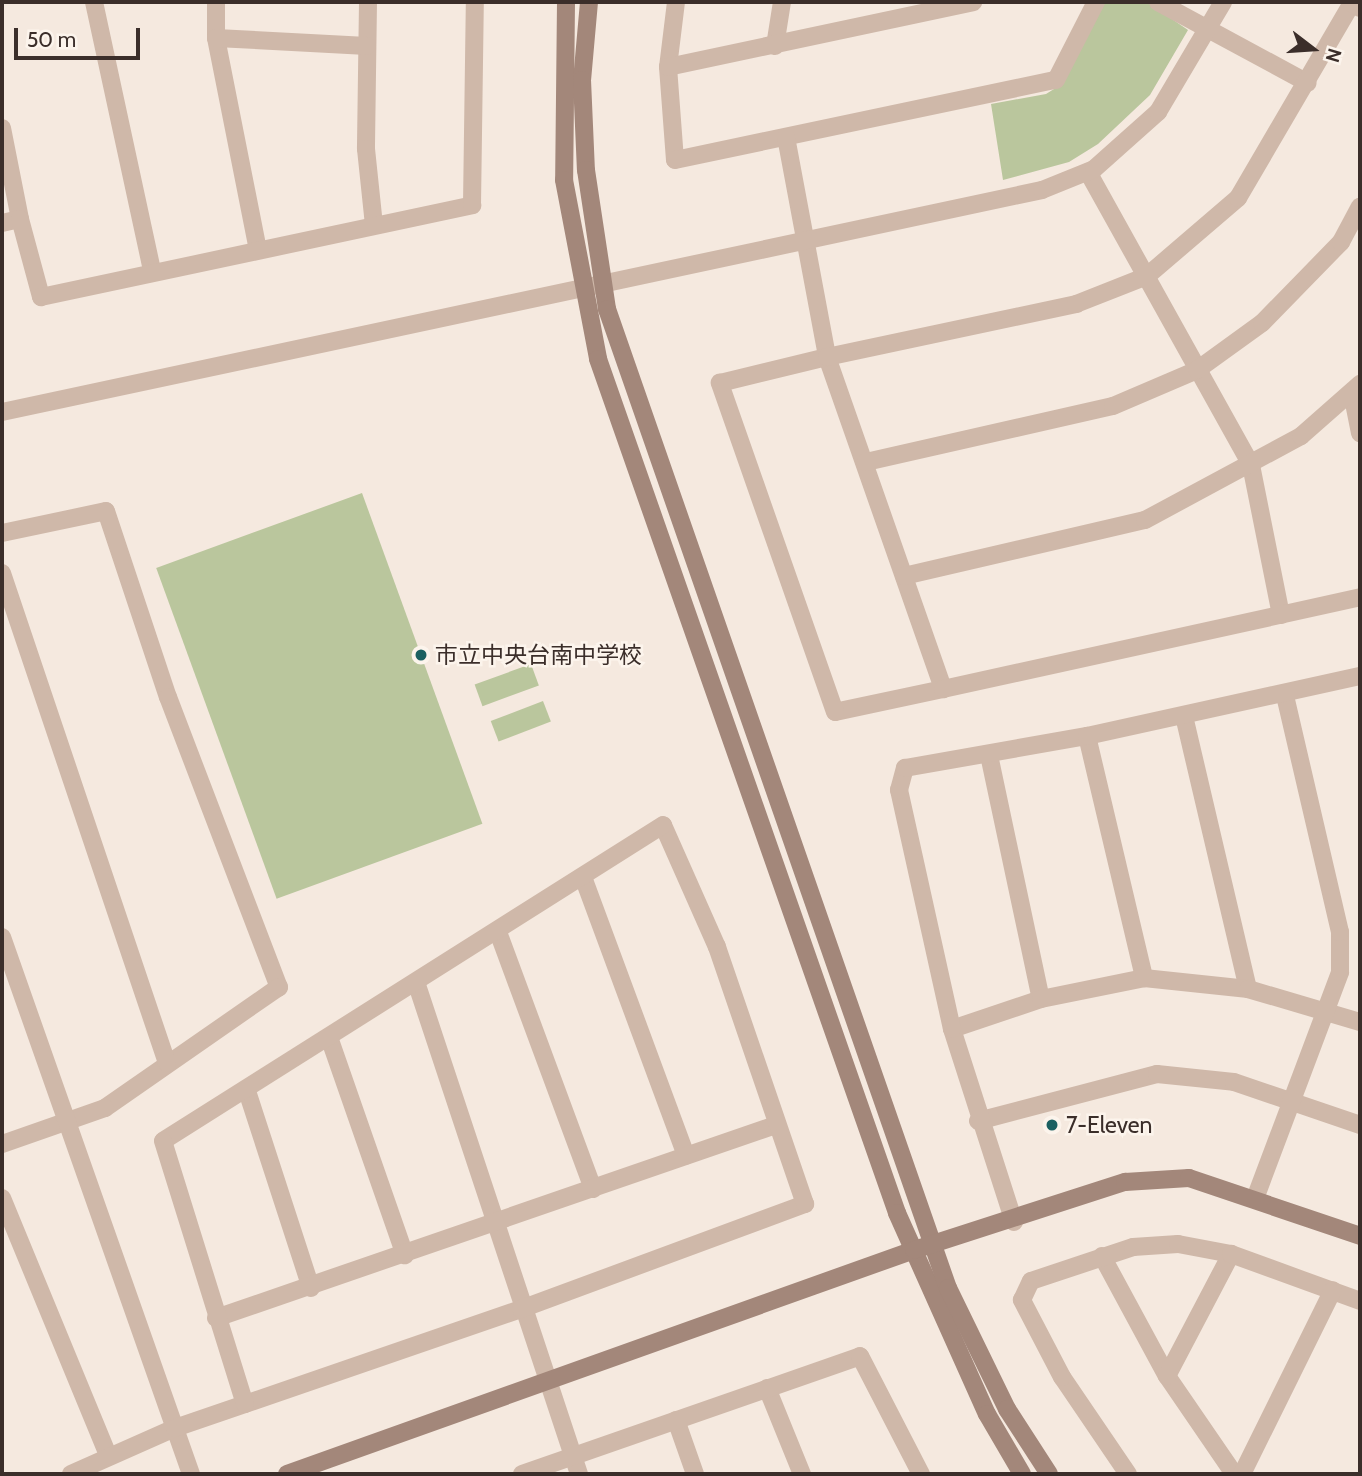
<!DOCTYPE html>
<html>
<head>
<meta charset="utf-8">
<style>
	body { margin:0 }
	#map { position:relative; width:1362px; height:1476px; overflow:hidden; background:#f5e9df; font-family:Cabin,"Noto Sans JP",sans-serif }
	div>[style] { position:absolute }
	.green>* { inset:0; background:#bac69d; transform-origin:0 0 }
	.street>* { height:18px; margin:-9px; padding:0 9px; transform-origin:9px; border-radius:9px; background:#cfb8a9 }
	.secondary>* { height:18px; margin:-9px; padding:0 9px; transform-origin:9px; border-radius:9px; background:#a3877a }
	.dots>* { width:19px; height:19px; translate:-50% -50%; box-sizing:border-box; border:4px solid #fcf4ec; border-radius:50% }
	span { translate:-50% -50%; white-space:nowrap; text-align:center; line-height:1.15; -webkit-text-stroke:5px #fcf4ec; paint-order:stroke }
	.poi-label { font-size:23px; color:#3b2e2a }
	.left { translate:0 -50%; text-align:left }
	.frame { position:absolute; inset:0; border:4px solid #3b2e2a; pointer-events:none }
	.north { position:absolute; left:1278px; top:14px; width:70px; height:70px; -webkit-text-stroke:5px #fcf4ec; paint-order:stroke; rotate:107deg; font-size:19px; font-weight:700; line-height:28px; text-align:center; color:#3b2e2a }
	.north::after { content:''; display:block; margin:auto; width:24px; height:32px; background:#3b2e2a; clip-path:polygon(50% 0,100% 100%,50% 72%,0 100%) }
	.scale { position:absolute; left:14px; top:28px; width:126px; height:32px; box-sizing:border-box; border:4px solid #3b2e2a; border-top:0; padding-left:9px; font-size:21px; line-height:24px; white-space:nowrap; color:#3b2e2a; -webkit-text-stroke:5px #fcf4ec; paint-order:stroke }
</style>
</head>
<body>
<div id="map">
	<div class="green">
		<i style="clip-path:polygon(1105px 2px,1147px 2px,1188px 30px,1150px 95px,1098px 144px,1069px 162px,1003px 180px,991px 104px,1046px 94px,1062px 84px)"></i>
		<i style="left:362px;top:493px;width:352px;height:219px;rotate:70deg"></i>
		<i style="left:531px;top:664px;width:23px;height:60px;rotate:70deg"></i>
		<i style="left:543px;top:701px;width:22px;height:56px;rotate:69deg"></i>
	</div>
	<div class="street">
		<i style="left:94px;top:2px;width:274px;rotate:77.8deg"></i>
		<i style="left:216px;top:2px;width:36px;rotate:90deg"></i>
		<i style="left:216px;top:38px;width:216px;rotate:78.8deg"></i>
		<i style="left:368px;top:2px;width:147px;rotate:90.8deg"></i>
		<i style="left:366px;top:149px;width:76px;rotate:84deg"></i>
		<i style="left:676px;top:2px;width:65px;rotate:97deg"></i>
		<i style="left:668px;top:67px;width:93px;rotate:85.7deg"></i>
		<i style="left:675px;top:160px;width:389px;rotate:-11.9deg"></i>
		<i style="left:1056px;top:80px;width:88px;rotate:-62.9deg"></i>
		<i style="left:1158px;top:2px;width:170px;rotate:28.4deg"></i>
		<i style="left:216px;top:38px;width:151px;rotate:3deg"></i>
		<i style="left:775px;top:46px;width:45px;rotate:-81deg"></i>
		<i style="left:668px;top:67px;width:312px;rotate:-12deg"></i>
		<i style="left:2px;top:128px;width:93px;rotate:78.8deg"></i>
		<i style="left:786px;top:137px;width:224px;rotate:79.4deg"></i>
		<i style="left:827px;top:357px;width:352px;rotate:70.7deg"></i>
		<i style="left:943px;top:689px;width:110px;rotate:168deg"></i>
		<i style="left:835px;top:712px;width:349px;rotate:-109.3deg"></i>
		<i style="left:720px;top:383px;width:110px;rotate:-13.7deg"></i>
		<i style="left:827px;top:357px;width:255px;rotate:-12deg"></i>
		<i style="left:1076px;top:304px;width:76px;rotate:-21.5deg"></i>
		<i style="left:1147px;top:276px;width:120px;rotate:-40.6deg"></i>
		<i style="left:1238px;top:198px;width:226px;rotate:-59.7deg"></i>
		<i style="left:1352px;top:3px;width:9px;rotate:32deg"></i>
		<i style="left:1088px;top:172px;width:335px;rotate:60.9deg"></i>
		<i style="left:1251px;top:465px;width:153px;rotate:78.7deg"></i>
		<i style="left:2px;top:223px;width:18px;rotate:-13deg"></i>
		<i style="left:20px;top:219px;width:81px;rotate:74.9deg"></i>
		<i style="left:41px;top:297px;width:441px;rotate:-12deg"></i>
		<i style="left:472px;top:205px;width:203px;rotate:-89.2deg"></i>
		<i style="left:1352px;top:393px;width:41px;rotate:78.7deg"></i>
		<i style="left:2px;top:412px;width:1063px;rotate:-12.05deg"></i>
		<i style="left:1042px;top:190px;width:56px;rotate:-22deg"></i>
		<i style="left:1094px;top:169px;width:86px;rotate:-41.7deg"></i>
		<i style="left:1158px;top:112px;width:128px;rotate:-59.4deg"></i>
		<i style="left:866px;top:462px;width:253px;rotate:-12.8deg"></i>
		<i style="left:1113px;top:406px;width:91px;rotate:-23.2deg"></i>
		<i style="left:1197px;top:370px;width:80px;rotate:-35.9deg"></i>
		<i style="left:1262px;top:323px;width:113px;rotate:-45.7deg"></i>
		<i style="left:1341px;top:242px;width:40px;rotate:-62deg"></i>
		<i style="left:2px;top:533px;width:106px;rotate:-11.9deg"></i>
		<i style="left:106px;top:511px;width:196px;rotate:71.6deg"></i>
		<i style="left:168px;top:697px;width:311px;rotate:69.1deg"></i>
		<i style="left:279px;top:987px;width:212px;rotate:145.2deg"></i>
		<i style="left:105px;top:1108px;width:109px;rotate:160.7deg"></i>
		<i style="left:2px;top:573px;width:517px;rotate:71.39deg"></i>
		<i style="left:904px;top:576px;width:247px;rotate:-13.1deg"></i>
		<i style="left:1145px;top:520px;width:177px;rotate:-28.3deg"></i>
		<i style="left:1301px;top:436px;width:79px;rotate:-41.4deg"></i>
		<i style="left:943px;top:689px;width:427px;rotate:-12.4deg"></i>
		<i style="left:1184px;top:716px;width:280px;rotate:76.8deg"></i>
		<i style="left:1087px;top:736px;width:249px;rotate:76.7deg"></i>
		<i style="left:989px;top:755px;width:249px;rotate:78deg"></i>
		<i style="left:583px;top:877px;width:297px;rotate:69.7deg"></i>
		<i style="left:498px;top:932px;width:274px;rotate:69.7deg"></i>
		<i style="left:2px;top:937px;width:569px;rotate:70.61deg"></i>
		<i style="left:417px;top:985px;width:515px;rotate:71.67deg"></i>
		<i style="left:952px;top:1029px;width:94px;rotate:-18.6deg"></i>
		<i style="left:1041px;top:999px;width:105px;rotate:-11.5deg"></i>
		<i style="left:1144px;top:978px;width:105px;rotate:6deg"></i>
		<i style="left:1248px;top:989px;width:117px;rotate:16.4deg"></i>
		<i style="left:330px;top:1040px;width:228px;rotate:70.8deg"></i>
		<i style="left:247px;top:1091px;width:207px;rotate:72deg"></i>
		<i style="left:978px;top:1121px;width:185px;rotate:-14.7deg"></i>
		<i style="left:1157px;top:1074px;width:77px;rotate:5.9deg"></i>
		<i style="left:1234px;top:1082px;width:133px;rotate:18.8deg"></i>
		<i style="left:1256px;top:1196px;width:239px;rotate:-69.4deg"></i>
		<i style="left:1340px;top:972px;width:40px;rotate:-90deg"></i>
		<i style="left:1340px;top:932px;width:243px;rotate:-103.1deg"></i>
		<i style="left:2px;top:1198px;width:276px;rotate:67.6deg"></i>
		<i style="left:1014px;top:1222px;width:203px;rotate:-107.8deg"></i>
		<i style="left:952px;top:1029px;width:245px;rotate:-102.5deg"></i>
		<i style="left:899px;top:790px;width:23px;rotate:-75deg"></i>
		<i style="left:905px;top:768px;width:185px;rotate:-10deg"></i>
		<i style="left:1087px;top:736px;width:280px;rotate:-12.4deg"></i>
		<i style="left:1102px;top:1256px;width:136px;rotate:61.6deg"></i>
		<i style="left:1167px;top:1376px;width:119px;rotate:55.6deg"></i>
		<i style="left:216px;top:1318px;width:592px;rotate:-19.02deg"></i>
		<i style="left:1167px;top:1376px;width:138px;rotate:-62.3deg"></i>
		<i style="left:767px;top:1388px;width:93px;rotate:67.9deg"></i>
		<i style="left:676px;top:1420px;width:57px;rotate:70.6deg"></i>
		<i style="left:71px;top:1474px;width:114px;rotate:-23.9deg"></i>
		<i style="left:175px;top:1428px;width:74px;rotate:-18.9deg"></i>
		<i style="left:245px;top:1404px;width:292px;rotate:-19deg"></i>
		<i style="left:521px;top:1309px;width:303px;rotate:-20.3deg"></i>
		<i style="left:805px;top:1204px;width:272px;rotate:-108.9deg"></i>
		<i style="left:717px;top:947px;width:133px;rotate:-113.9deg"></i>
		<i style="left:663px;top:825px;width:591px;rotate:147.71deg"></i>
		<i style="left:163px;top:1141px;width:275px;rotate:72.7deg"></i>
		<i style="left:522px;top:1474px;width:358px;rotate:-19.2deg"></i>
		<i style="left:860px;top:1356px;width:133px;rotate:62.7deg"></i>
		<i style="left:1128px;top:1474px;width:117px;rotate:-124.2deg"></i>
		<i style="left:1062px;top:1377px;width:87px;rotate:-117.5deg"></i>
		<i style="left:1022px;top:1300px;width:21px;rotate:-65deg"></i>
		<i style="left:1031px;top:1281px;width:108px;rotate:-18.4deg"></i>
		<i style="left:1133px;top:1247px;width:45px;rotate:-3.8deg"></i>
		<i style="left:1178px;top:1244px;width:54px;rotate:10.7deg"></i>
		<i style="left:1231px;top:1254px;width:137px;rotate:20deg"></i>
		<i style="left:1242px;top:1474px;width:205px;rotate:-63.7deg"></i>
	</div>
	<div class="secondary">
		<i style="left:566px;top:2px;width:178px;rotate:90.6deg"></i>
		<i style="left:564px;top:180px;width:182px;rotate:79.2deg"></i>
		<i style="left:598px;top:359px;width:905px;rotate:70.7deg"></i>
		<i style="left:897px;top:1213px;width:220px;rotate:65.9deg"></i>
		<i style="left:987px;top:1414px;width:69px;rotate:59.7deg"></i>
		<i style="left:589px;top:2px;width:78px;rotate:95.1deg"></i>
		<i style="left:582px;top:80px;width:90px;rotate:87.5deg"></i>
		<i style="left:586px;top:170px;width:141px;rotate:81.4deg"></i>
		<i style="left:607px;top:309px;width:1037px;rotate:70.8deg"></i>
		<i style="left:948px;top:1288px;width:135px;rotate:64deg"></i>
		<i style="left:1007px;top:1409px;width:77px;rotate:57.1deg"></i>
		<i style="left:287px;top:1474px;width:666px;rotate:-19.66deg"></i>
		<i style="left:914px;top:1250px;width:222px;rotate:-17.9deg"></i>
		<i style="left:1125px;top:1182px;width:64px;rotate:-3.6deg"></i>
		<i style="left:1189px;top:1178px;width:181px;rotate:18.7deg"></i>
	</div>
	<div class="dots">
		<i style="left:421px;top:655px;background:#1b6061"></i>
		<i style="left:1052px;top:1125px;background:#1b6061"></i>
	</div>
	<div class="poi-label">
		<span class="left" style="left:435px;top:655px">市立中央台南中学校</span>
		<span class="left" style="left:1066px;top:1125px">7-Eleven</span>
	</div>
	<div class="frame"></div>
	<div class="north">N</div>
	<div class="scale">50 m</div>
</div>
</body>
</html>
